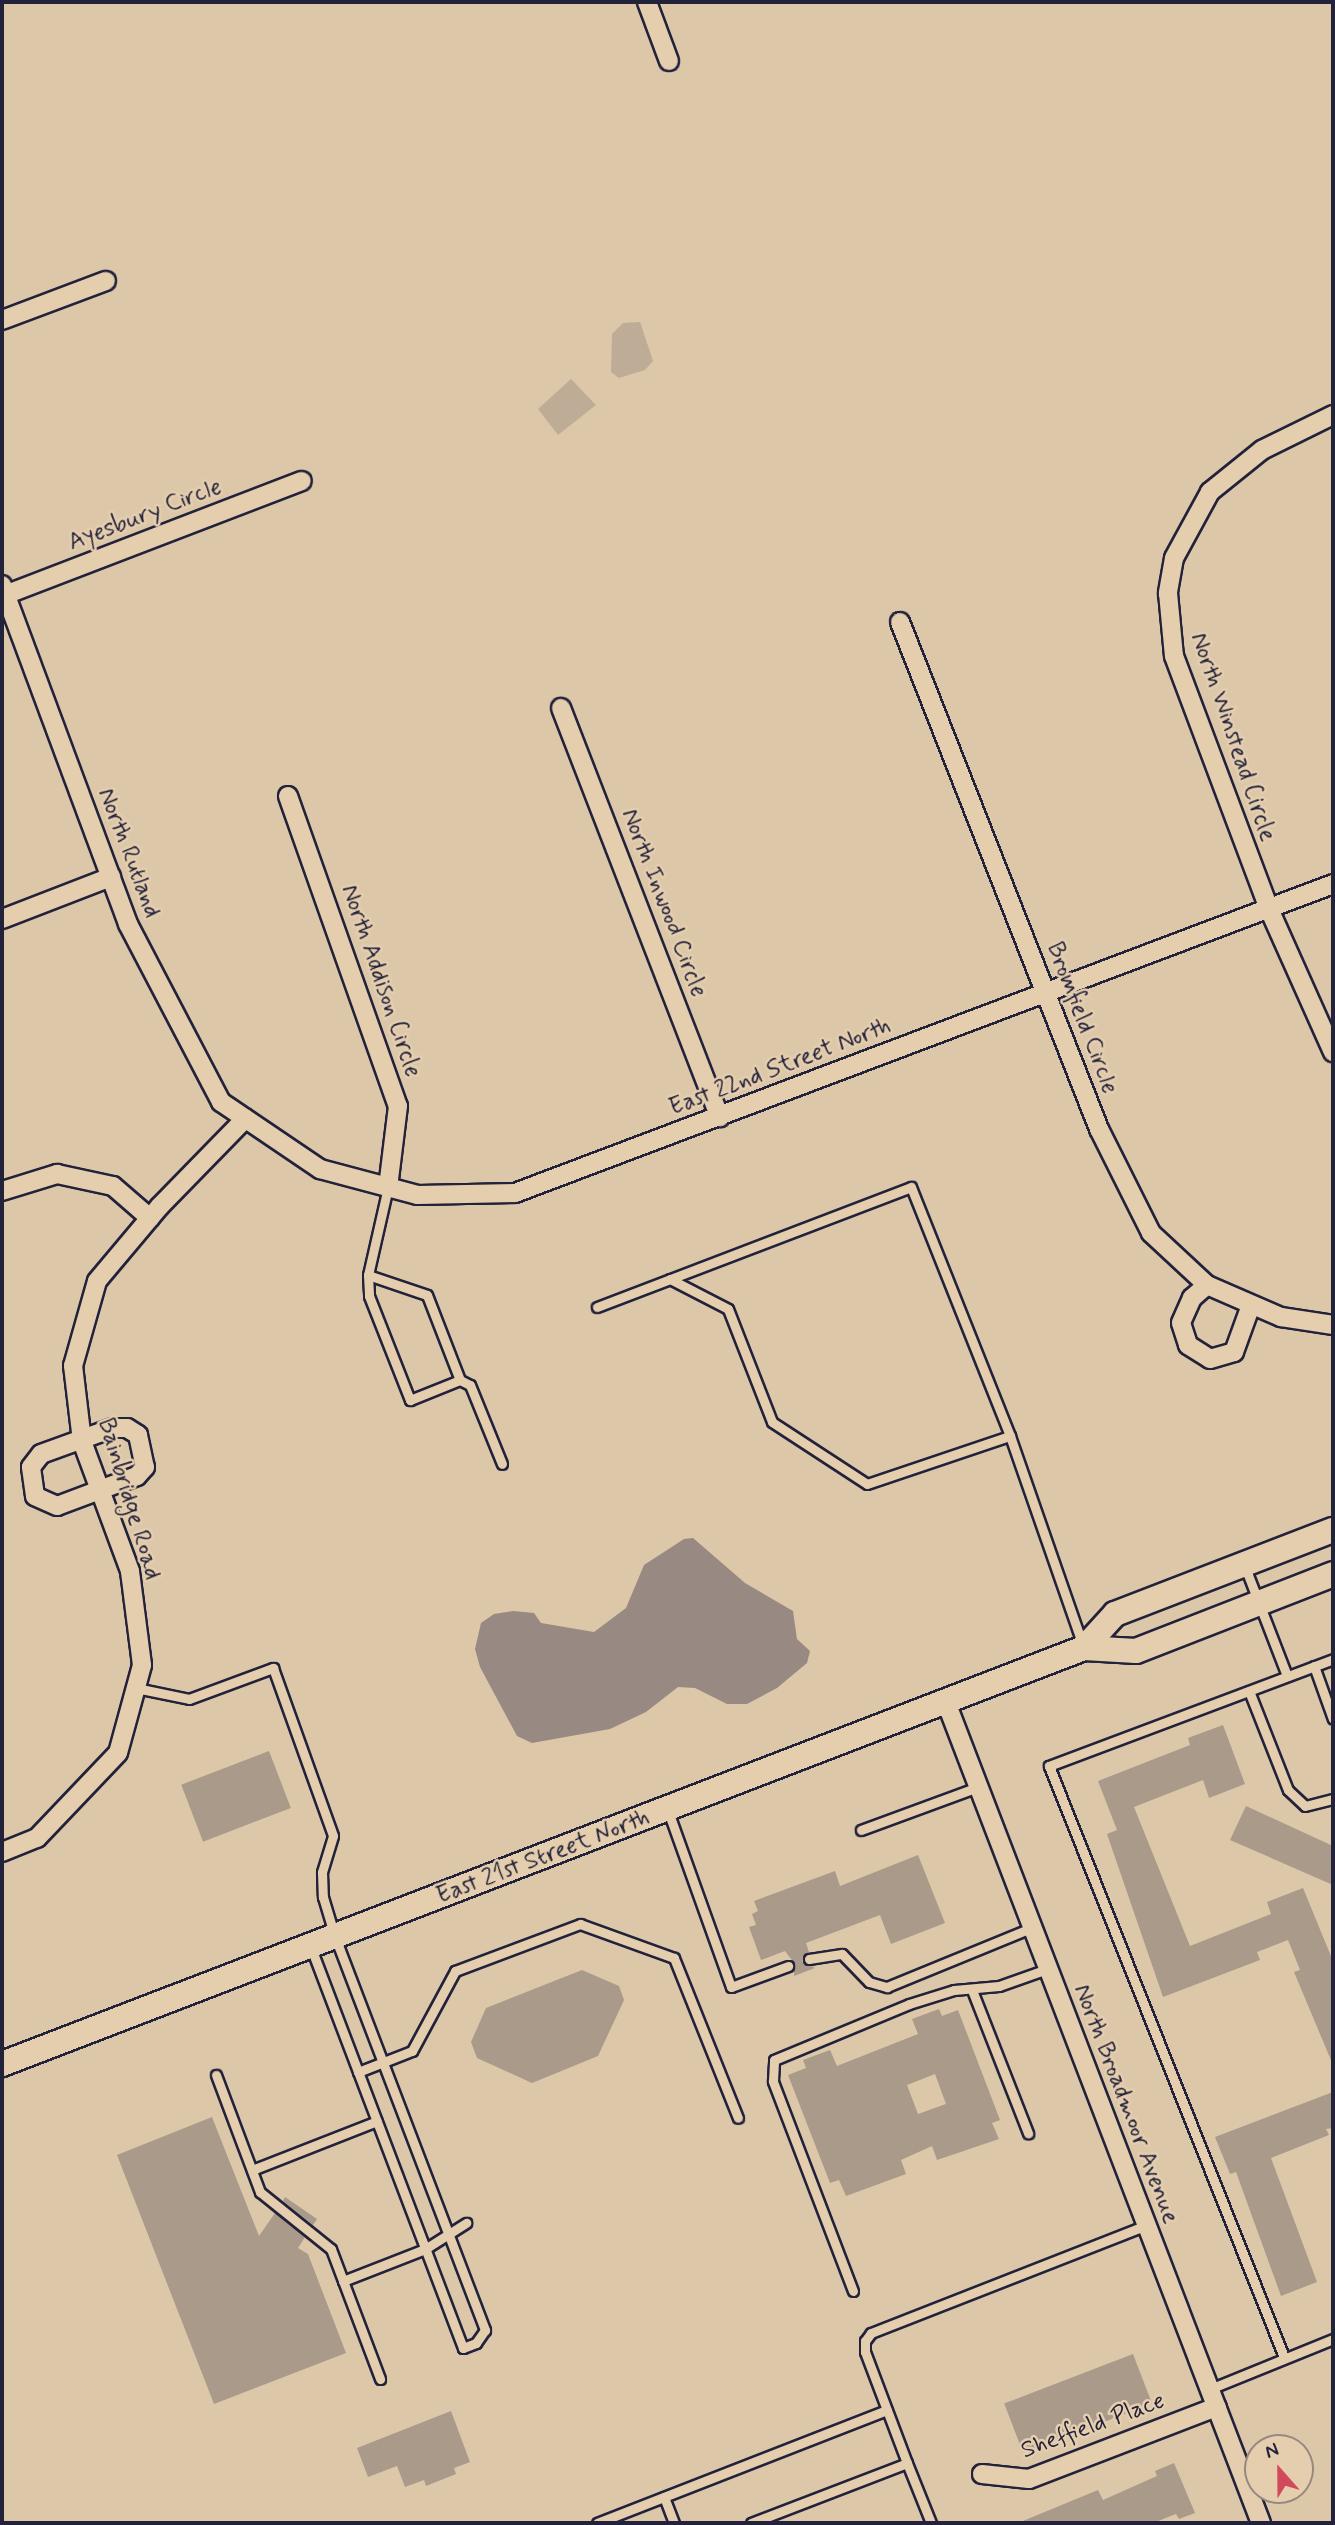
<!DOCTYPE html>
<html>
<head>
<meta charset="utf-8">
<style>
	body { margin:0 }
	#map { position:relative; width:1335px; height:2525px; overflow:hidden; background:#ddc7a9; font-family:Mynerve,sans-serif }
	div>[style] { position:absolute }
	.green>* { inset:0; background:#bfac97 }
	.water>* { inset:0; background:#988982 }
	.building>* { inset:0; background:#a99a8a; transform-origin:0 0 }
	.roads { filter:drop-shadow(2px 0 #22223b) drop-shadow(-2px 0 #22223b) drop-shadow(0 2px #22223b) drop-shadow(0 -2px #22223b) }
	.lane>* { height:9px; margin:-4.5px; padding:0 4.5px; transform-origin:4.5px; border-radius:4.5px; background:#e5ceae }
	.street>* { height:18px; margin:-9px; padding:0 9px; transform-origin:9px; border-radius:9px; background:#e5ceae }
	.secondary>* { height:24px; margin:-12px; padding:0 12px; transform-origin:12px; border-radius:12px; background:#e5ceae }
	span { translate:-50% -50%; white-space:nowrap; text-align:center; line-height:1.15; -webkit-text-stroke:5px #e5ceae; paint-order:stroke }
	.street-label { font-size:24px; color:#22223b }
	.frame { position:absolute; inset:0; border:4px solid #22223b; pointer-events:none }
	.north { position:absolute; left:1244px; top:2434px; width:70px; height:70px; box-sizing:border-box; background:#e5ceae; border:2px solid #978980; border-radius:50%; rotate:339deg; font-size:19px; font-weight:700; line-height:28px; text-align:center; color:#22223b }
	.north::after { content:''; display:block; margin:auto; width:24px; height:32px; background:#d1495b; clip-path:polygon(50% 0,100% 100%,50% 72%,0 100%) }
</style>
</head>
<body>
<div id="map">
	<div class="green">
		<i style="clip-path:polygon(640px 322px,653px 361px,645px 370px,619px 378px,611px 372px,612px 334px,623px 323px)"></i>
		<i style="clip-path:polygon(571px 379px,596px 405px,558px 435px,538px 409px)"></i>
	</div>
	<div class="water">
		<i style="clip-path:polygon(693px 1538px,745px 1583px,793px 1611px,797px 1639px,810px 1651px,807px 1663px,777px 1688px,747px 1704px,727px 1704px,695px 1688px,678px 1687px,646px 1712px,610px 1729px,532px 1743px,517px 1736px,480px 1667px,475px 1649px,481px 1623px,494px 1614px,513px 1611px,534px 1613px,541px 1623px,594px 1632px,626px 1608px,644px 1565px,684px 1539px)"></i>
	</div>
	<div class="building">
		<i style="clip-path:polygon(1223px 1725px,1245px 1784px,1209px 1798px,1203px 1780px,1134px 1807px,1190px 1946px,1271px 1914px,1267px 1902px,1303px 1888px,1333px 1961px,1333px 2065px,1294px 1972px,1300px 1970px,1288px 1940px,1257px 1952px,1260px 1960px,1163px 1997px,1107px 1834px,1117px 1830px,1098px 1781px,1190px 1745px,1188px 1738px)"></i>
		<i style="left:269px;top:1751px;width:61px;height:94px;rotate:69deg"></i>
		<i style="clip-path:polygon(1246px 1806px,1333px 1846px,1333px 1885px,1230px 1840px)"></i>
		<i style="clip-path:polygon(918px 1855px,945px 1923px,891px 1944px,880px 1915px,806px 1943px,809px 1952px,802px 1961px,815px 1968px,794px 1976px,794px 1963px,785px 1951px,761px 1960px,749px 1927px,756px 1925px,752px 1914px,758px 1911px,754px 1901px,835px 1871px,840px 1886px)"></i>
		<i style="clip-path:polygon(582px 1970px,619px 1986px,624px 2000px,598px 2056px,532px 2083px,477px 2058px,471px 2042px,486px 2008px)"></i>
		<i style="clip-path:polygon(evenodd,939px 2009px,942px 2016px,958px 2010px,1000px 2120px,992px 2123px,999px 2139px,937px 2160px,932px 2146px,901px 2160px,906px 2174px,846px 2196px,839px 2180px,830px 2183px,788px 2075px,806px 2068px,803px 2060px,830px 2050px,837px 2066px,918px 2034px,912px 2019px,939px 2009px,935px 2074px,946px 2104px,918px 2114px,907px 2085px,935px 2074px)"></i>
		<i style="clip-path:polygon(1333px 2092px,1333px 2128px,1326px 2129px,1329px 2135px,1271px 2158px,1317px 2282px,1281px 2296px,1236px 2172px,1230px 2174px,1215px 2137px)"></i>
		<i style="clip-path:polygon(212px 2117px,259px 2236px,275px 2213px,305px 2237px,298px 2248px,308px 2254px,346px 2353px,214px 2404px,117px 2155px)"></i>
		<i style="clip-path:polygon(285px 2197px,317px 2219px,313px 2225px,283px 2201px)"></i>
		<i style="left:1133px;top:2354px;width:53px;height:138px;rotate:69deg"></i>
		<i style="clip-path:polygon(451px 2411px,470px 2462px,454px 2468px,456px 2474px,426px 2486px,424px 2480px,405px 2487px,397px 2466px,368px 2477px,357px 2448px)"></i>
		<i style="clip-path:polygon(1174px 2463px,1195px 2513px,1179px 2519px,1176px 2514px,1153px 2523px,1018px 2523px,1098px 2490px,1103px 2500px,1157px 2476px,1155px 2471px)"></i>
	</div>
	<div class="roads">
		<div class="lane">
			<i style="left:388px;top:1187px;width:90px;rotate:102.8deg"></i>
			<i style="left:368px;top:1275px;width:21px;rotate:87deg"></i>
			<i style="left:369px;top:1296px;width:112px;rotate:68.5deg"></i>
			<i style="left:410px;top:1400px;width:54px;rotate:-21.8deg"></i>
			<i style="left:460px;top:1380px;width:11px;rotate:27deg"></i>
			<i style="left:470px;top:1385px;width:85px;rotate:67.9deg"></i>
			<i style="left:368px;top:1275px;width:62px;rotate:18.7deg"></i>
			<i style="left:427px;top:1295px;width:91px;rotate:68.8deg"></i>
			<i style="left:670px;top:1279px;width:65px;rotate:27.3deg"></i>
			<i style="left:728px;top:1309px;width:121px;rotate:68.7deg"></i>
			<i style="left:772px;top:1422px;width:113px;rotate:33.1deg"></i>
			<i style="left:867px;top:1484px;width:151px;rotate:-18.6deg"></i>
			<i style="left:597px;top:1307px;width:336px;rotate:-20.9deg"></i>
			<i style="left:911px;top:1187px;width:268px;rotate:68.3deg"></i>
			<i style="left:1010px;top:1436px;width:222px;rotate:70.8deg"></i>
			<i style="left:1245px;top:1567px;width:117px;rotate:68.9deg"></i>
			<i style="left:1314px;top:1666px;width:56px;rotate:70.3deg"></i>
			<i style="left:136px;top:1688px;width:54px;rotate:11.7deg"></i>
			<i style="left:189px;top:1699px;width:90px;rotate:-20.3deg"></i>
			<i style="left:273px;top:1668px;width:178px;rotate:70.3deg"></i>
			<i style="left:333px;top:1836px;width:38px;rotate:107deg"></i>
			<i style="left:322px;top:1872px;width:25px;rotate:88deg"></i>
			<i style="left:323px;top:1897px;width:42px;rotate:73.3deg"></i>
			<i style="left:335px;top:1937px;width:421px;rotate:69.1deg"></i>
			<i style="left:485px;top:2330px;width:16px;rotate:125deg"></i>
			<i style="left:476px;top:2343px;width:14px;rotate:159deg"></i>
			<i style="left:463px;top:2348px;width:428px;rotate:-110.8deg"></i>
			<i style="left:1249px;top:1691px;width:106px;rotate:68.5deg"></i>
			<i style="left:1288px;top:1790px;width:23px;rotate:43deg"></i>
			<i style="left:1305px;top:1806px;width:29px;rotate:-14deg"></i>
			<i style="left:668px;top:1811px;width:187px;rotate:70.3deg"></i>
			<i style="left:731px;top:1987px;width:61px;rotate:-20.2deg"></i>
			<i style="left:861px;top:1830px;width:125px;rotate:-20.2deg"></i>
			<i style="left:809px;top:1959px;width:33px;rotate:-9deg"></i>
			<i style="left:842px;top:1954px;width:39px;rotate:46deg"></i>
			<i style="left:869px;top:1982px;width:19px;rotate:16deg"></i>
			<i style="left:887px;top:1987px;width:156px;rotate:-22.3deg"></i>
			<i style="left:972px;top:1990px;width:154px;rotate:68.6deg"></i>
			<i style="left:358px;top:2072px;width:58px;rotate:-21.3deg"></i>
			<i style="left:412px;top:2051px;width:91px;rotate:-61.7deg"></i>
			<i style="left:455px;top:1971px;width:134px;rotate:-20.6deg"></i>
			<i style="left:580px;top:1924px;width:100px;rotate:19.9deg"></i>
			<i style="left:674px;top:1958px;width:172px;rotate:68.2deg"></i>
			<i style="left:216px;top:2075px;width:125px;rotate:69.4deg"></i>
			<i style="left:260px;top:2192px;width:91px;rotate:38.8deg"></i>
			<i style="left:331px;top:2249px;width:139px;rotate:69.3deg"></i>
			<i style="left:252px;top:2170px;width:134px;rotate:-21.4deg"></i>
			<i style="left:343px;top:2281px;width:88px;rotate:-21.3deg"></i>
			<i style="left:425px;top:2249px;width:49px;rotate:-32.4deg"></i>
			<i style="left:853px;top:2291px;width:225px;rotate:-110.9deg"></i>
			<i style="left:773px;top:2081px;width:21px;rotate:-87deg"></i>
			<i style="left:774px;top:2060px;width:146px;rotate:-22.5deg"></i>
			<i style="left:909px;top:2004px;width:47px;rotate:-17.3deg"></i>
			<i style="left:954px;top:1990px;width:45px;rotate:-5.1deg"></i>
			<i style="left:999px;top:1986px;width:51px;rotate:-19.5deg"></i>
			<i style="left:1284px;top:2357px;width:636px;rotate:-111.68deg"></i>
			<i style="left:1049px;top:1766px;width:303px;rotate:-20.6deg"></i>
			<i style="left:1210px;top:2389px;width:133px;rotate:-22.1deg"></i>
			<i style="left:907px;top:2463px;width:65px;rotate:68.2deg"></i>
			<i style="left:664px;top:2497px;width:28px;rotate:69deg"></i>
			<i style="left:597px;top:2523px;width:311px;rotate:-21.3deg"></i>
			<i style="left:751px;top:2523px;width:167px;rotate:-21deg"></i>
			<i style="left:907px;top:2463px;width:119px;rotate:-110.7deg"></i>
			<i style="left:865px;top:2352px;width:11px;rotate:-90deg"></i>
			<i style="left:865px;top:2341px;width:10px;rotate:-53deg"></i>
			<i style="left:871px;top:2333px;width:295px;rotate:-21.4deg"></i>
		</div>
		<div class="street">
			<i style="left:647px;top:2px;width:63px;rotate:69.6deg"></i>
			<i style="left:2px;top:320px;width:111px;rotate:-20.6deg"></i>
			<i style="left:1333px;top:415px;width:79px;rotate:153.8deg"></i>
			<i style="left:1262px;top:450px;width:67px;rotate:141.1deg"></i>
			<i style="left:1210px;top:492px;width:75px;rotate:118.6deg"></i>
			<i style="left:1174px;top:558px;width:36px;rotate:100deg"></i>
			<i style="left:1168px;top:593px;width:63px;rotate:84.6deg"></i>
			<i style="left:1174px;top:656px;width:270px;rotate:69.4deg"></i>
			<i style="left:1269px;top:909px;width:157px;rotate:65.9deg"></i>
			<i style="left:2px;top:585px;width:362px;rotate:69.6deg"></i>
			<i style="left:128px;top:924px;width:201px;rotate:62.4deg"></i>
			<i style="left:221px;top:1102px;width:120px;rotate:34.1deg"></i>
			<i style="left:320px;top:1169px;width:101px;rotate:14.9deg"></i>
			<i style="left:418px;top:1195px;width:97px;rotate:-1.2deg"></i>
			<i style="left:515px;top:1193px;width:874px;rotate:-20.69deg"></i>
			<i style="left:2px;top:596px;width:321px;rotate:-21deg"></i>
			<i style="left:900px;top:622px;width:545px;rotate:68.57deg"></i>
			<i style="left:1099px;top:1129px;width:116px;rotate:63.4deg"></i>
			<i style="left:1151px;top:1233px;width:76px;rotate:42.9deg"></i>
			<i style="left:1207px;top:1285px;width:81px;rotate:23.4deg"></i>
			<i style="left:1281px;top:1317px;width:53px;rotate:8.7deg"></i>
			<i style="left:561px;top:708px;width:439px;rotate:68.8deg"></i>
			<i style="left:288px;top:796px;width:329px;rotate:70.5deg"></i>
			<i style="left:398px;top:1106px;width:82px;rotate:97deg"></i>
			<i style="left:2px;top:919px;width:117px;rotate:-21.1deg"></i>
			<i style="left:2px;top:1191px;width:58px;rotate:-17.2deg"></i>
			<i style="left:57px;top:1174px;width:57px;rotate:12.1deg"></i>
			<i style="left:113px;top:1186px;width:49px;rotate:40.9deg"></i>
			<i style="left:1207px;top:1285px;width:20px;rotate:139deg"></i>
			<i style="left:1192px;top:1298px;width:27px;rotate:114deg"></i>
			<i style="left:1181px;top:1323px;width:23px;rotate:72deg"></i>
			<i style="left:1188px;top:1345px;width:26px;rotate:32deg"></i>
			<i style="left:1210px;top:1359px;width:25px;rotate:-16deg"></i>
			<i style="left:1234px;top:1352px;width:50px;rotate:-70.1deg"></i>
			<i style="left:113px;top:1428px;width:14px"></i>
			<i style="left:127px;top:1428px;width:13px;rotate:32deg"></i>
			<i style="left:138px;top:1435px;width:33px;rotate:78deg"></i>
			<i style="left:145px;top:1467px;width:12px;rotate:132deg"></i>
			<i style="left:137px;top:1476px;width:85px;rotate:159.4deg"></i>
			<i style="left:57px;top:1506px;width:24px;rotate:-156deg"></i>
			<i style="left:35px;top:1496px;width:29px;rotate:-98deg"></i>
			<i style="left:31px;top:1467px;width:16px;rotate:-52deg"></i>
			<i style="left:41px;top:1454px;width:77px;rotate:-19.9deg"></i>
			<i style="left:946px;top:1702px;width:879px;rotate:69.01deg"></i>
			<i style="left:2px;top:1852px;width:38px;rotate:-22deg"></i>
			<i style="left:37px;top:1838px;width:117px;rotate:-46.4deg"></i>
			<i style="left:118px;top:1753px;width:91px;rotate:-74.7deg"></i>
			<i style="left:142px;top:1665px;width:95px;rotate:-97.3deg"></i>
			<i style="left:130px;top:1571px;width:139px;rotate:-110.3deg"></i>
			<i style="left:82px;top:1441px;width:76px;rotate:-96.8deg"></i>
			<i style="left:73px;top:1366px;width:88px;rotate:-74.2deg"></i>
			<i style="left:97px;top:1281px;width:98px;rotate:-50deg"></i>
			<i style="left:160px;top:1206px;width:122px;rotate:-45.7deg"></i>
			<i style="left:982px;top:2474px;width:47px;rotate:6.1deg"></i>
			<i style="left:1029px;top:2479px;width:201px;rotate:-21deg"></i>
		</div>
		<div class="secondary">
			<i style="left:1084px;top:1648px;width:46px;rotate:-47.6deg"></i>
			<i style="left:1115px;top:1614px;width:234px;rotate:-21.1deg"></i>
			<i style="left:2px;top:2064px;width:1159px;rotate:-21.03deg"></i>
			<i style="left:1084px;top:1648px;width:52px;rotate:3.3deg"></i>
			<i style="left:1136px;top:1651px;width:212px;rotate:-21.3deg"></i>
		</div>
	</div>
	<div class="street-label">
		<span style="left:145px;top:515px;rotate:-21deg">Ayesbury Circle</span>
		<span style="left:1233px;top:737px;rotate:71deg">North Winstead Circle</span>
		<span style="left:129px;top:853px;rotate:69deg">North Rutland</span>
		<span style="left:664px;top:903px;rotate:69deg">North Inwood Circle</span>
		<span style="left:381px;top:981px;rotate:71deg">North Addison Circle</span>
		<span style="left:1082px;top:1018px;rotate:69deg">Bromfield Circle</span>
		<span style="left:780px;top:1067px;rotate:-21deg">East 22nd Street North</span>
		<span style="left:129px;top:1499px;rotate:73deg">Bainbridge Road</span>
		<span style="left:543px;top:1857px;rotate:-21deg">East 21st Street North</span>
		<span style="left:1126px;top:2104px;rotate:69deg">North Broadmoor Avenue</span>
		<span style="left:1093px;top:2426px;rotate:-20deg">Sheffield Place</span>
	</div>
	<div class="frame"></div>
	<div class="north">N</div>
</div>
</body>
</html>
